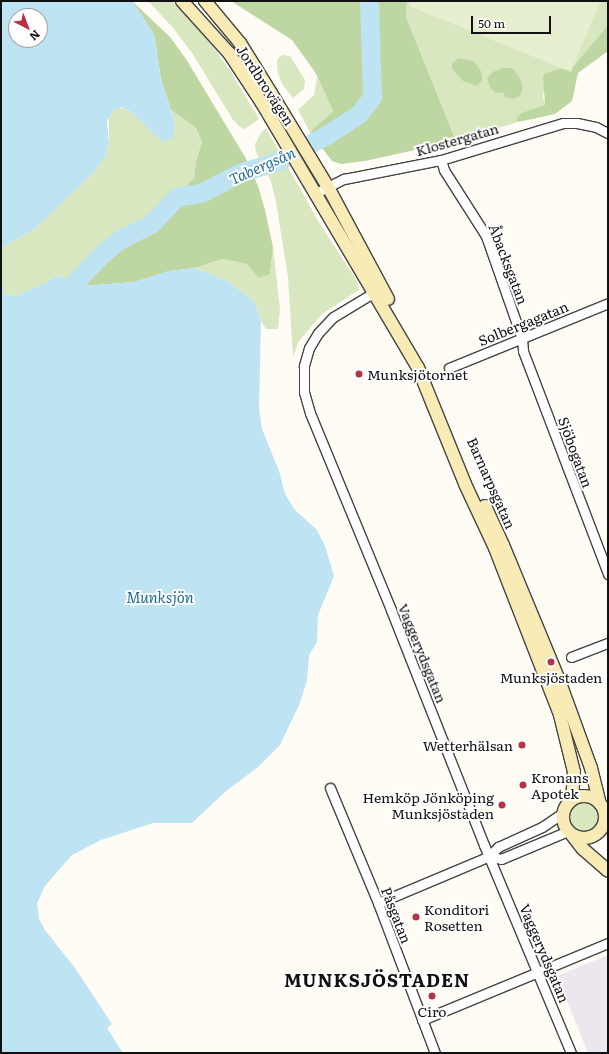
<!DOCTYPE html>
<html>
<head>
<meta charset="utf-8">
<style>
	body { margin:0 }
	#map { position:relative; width:609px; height:1054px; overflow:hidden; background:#fefcf5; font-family:Literata,serif }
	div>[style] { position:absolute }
	.industrial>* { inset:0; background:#ece6ee }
	.green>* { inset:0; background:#d8e7c0 }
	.forest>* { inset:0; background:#bed6a1 }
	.pitch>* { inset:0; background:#e7efd1 }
	.water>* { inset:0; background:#bee3f2 }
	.river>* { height:19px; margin:-9.5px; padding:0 9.5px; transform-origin:9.5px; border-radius:9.5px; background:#bee3f2 }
	.roads { filter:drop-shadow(1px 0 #444) drop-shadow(-1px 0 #444) drop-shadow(0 1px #444) drop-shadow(0 -1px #444) }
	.street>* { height:9px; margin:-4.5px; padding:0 4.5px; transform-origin:4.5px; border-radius:4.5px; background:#fff }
	.secondary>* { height:12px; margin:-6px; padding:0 6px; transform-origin:6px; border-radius:6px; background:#f8ebb6 }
	.secondary>.ring { margin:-6px; padding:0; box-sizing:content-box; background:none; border:12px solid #f8ebb6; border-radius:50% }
	.dots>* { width:11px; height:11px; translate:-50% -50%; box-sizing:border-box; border:2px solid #fff; border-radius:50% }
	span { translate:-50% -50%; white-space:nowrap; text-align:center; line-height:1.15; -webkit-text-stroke:4px #fff; paint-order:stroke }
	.street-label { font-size:14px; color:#111 }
	.poi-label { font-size:14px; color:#111 }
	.left { translate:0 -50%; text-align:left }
	.right { translate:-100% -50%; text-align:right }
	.water-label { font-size:15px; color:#237099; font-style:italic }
	.district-label { font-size:18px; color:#111; font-weight:700; letter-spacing:1px }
	.frame { position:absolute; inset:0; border:2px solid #111; pointer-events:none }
	.north { position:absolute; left:8px; top:8px; width:40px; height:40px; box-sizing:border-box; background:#fff; border:1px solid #a0a0a0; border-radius:50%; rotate:138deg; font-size:11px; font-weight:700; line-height:16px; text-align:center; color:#111 }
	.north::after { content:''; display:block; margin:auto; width:14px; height:18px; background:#b63345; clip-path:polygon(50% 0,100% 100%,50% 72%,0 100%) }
	.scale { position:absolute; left:471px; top:16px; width:80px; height:18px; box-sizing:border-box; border:2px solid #111; border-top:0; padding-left:5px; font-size:12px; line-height:14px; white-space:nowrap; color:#111; -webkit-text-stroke:3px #fff; paint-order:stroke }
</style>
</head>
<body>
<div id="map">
	<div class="industrial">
		<i style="clip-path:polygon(608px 955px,608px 1053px,588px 1053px,557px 976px)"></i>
	</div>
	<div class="green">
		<i style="clip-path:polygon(148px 1px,172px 1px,184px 14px,212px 45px,231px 72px,259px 119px,245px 129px,240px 127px,233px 120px,192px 53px,173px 28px)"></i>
		<i style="clip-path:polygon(407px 1px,608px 1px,608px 25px,572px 68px,546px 73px,543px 97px,545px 105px,521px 113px,516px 119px,518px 122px,456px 141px,406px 17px)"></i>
		<i style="clip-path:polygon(283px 55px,290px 56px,305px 80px,304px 89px,293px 98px,282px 84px,278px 73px,277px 62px,278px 58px)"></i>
		<i style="clip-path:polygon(317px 77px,333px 111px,310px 132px,298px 110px,314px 95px)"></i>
		<i style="clip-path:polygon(119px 107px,130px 111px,140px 120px,175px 127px,171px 110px,196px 128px,202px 142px,196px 161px,194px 178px,152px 223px,119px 240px,101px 255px,74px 283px,63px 276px,54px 277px,42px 285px,15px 296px,5px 295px,1px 279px,1px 248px,35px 229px,92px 174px,105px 157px,109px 144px,109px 117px,114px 109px)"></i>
		<i style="clip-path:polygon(266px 128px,320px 224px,357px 281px,359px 290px,322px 314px,299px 341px,293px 357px,288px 277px,276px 202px,271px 181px,256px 152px,255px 144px,261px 133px)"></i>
		<i style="clip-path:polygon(273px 247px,280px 309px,278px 329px,266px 329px,261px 321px,254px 301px,227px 281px,195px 268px,222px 259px,247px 264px,270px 274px)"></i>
		<i style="clip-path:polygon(585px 801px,590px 803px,597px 810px,599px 821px,593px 829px,584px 833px,579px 832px,571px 827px,567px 817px,568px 812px,575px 804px)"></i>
	</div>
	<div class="forest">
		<i style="clip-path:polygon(132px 1px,170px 37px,186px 59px,245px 157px,258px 186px,265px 210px,273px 247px,270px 274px,259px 278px,247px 264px,222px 259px,195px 268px,169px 271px,135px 282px,83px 286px,74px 283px,101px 255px,119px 240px,152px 223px,194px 178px,196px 161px,202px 142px,196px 128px,171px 110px,161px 79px,154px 34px)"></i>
		<i style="clip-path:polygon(231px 1px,407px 1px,406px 17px,456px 141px,365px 161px,341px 164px,332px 161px,310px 132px,333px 111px,315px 72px,292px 40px)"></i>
		<i style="clip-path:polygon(608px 25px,608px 51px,578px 73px,572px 101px,555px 114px,518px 122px,516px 119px,521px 113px,545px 105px,543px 76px,546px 73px,567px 67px,572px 68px)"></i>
		<i style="clip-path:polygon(459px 58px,474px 61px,482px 73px,482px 80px,477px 86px,463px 81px,452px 69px,452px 63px)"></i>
		<i style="clip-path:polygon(502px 68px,512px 68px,520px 78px,523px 88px,520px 96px,513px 99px,505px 97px,504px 93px,495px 92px,490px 87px,487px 78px,493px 72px)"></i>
	</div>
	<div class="pitch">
		<i style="clip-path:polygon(410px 1px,600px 1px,571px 72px,409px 6px)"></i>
	</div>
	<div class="water">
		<i style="clip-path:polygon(evenodd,1px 1px,132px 1px,154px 34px,161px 79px,171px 110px,175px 127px,173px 137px,163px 142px,130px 111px,121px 107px,114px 109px,107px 121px,109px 144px,105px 157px,92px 174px,35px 229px,1px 248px,1px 1px,16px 16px,40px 16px,40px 40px,16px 40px,16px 16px)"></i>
		<i style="clip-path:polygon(195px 268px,227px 281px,254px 301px,261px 321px,259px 409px,262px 429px,279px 471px,285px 494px,295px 510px,317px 530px,325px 546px,334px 576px,318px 615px,317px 642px,309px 655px,307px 680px,300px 703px,280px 745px,258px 767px,225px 792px,192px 823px,153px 823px,101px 840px,72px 855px,45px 886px,37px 903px,39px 919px,45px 930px,75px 968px,112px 1024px,107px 1028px,123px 1053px,1px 1053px,1px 279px,5px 295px,15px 296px,42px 285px,54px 277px,63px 276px,74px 283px,83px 286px,135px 282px,169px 271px)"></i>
	</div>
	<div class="river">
		<i style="left:74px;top:283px;width:39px;rotate:-46deg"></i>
		<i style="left:101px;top:255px;width:23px;rotate:-40deg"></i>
		<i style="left:119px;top:240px;width:37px;rotate:-27deg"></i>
		<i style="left:152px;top:223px;width:35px;rotate:-47deg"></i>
		<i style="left:176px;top:197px;width:27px;rotate:-10deg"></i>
		<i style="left:203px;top:192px;width:41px;rotate:-27.8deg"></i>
		<i style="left:239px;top:173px;width:39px;rotate:-17deg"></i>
		<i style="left:276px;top:162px;width:59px;rotate:-28.3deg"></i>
		<i style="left:328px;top:134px;width:37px;rotate:-33deg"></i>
		<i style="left:359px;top:114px;width:21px;rotate:-53deg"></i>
		<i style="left:372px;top:97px;width:96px;rotate:-91.8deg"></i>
	</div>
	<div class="roads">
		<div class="street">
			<i style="left:441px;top:160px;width:10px;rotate:73deg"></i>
			<i style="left:444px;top:170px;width:78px;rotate:57.5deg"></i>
			<i style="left:486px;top:236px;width:109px;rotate:70.7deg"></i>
			<i style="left:522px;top:339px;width:12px;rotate:85deg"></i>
			<i style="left:523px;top:351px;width:239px;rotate:69.1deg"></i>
			<i style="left:314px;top:194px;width:34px;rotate:-27deg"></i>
			<i style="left:344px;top:179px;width:99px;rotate:-11.1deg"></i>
			<i style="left:441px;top:160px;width:127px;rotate:-16.9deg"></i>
			<i style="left:563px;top:123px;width:14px"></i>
			<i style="left:577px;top:123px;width:19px;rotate:12deg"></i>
			<i style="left:596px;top:127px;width:13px;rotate:27deg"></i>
			<i style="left:378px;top:290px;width:52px;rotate:149deg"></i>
			<i style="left:333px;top:317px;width:22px;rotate:133deg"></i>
			<i style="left:318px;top:333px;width:17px;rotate:121deg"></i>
			<i style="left:309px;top:348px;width:19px;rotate:106deg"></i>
			<i style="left:304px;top:366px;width:26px;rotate:90deg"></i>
			<i style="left:304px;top:392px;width:22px;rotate:74deg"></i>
			<i style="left:310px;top:413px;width:213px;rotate:67.6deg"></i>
			<i style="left:391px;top:610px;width:253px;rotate:68.4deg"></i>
			<i style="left:484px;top:845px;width:225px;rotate:67.3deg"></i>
			<i style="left:449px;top:368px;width:172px;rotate:-22.2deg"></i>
			<i style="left:571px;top:657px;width:40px;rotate:-21deg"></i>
			<i style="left:330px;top:788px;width:125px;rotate:67.3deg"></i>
			<i style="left:378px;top:903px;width:160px;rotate:69.2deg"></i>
			<i style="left:489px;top:856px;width:12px;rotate:14deg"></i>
			<i style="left:501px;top:859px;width:73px;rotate:-22.7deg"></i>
			<i style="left:378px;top:903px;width:108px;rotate:-22.8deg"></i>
			<i style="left:478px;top:861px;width:12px;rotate:-24deg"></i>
			<i style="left:489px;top:856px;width:13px;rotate:-45deg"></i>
			<i style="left:498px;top:847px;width:48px;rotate:-24.4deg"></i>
			<i style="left:542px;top:827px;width:25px;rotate:-34deg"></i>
			<i style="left:422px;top:1020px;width:201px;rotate:-22.5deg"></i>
		</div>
		<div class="secondary">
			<i style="left:182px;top:1px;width:70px;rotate:47.9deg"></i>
			<i style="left:229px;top:53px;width:60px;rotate:56.6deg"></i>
			<i style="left:262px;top:103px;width:308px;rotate:59.5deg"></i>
			<i style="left:418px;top:368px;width:125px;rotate:67.9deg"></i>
			<i style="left:465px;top:484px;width:71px;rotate:64.9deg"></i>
			<i style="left:495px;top:548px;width:179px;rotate:68.7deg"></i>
			<i style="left:560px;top:715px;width:59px;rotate:76.2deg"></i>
			<i style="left:574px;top:772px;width:27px;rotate:94deg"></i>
			<i style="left:205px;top:1px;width:55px;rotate:50.2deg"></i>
			<i style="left:240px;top:43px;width:59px;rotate:58.2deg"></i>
			<i style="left:271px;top:93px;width:110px;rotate:58.8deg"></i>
			<i style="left:328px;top:187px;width:127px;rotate:61.8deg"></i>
			<i style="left:485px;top:506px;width:43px;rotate:65.2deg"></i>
			<i style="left:503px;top:545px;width:146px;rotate:67.5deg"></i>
			<i style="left:559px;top:680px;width:94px;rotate:70deg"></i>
			<i style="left:591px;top:768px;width:36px;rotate:76deg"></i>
			<i class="ring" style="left:563px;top:796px;width:30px;height:30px"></i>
			<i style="left:572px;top:835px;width:18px;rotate:52deg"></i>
			<i style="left:583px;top:849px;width:33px;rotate:41deg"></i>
		</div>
	</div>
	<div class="dots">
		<i style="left:359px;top:374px;background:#b63345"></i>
		<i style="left:551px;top:662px;background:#b63345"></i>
		<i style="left:522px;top:745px;background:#b63345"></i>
		<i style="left:523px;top:785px;background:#b63345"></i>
		<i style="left:502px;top:805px;background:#b63345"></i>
		<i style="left:416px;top:917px;background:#b63345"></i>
		<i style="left:432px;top:996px;background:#b63345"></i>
	</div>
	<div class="street-label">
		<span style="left:266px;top:85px;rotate:57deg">Jordbrovägen</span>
		<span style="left:457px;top:139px;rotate:-16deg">Klostergatan</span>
		<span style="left:509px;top:264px;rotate:69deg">Åbacksgatan</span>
		<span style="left:523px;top:323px;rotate:-22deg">Solbergagatan</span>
		<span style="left:576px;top:452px;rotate:70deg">Sjöbogatan</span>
		<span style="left:492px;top:483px;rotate:66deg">Barnarpsgatan</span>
		<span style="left:423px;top:653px;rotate:68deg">Vaggerydsgatan</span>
		<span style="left:397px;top:915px;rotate:69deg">Påsgatan</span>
		<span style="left:545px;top:953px;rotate:67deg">Vaggerydsgatan</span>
	</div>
	<div class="poi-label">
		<span class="left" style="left:367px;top:374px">Munksjötornet</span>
		<span style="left:551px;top:677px">Munksjöstaden</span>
		<span class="right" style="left:513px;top:745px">Wetterhälsan</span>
		<span class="left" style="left:531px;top:785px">Kronans<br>Apotek</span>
		<span class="right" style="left:494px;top:805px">Hemköp Jönköping<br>Munksjöstaden</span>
		<span class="left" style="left:424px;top:917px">Konditori<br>Rosetten</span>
		<span style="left:432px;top:1011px">Ciro</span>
	</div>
	<div class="water-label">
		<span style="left:262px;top:165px;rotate:-24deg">Tabergsån</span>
		<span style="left:160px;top:597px">Munksjön</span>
	</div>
	<div class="district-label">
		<span style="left:377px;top:980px">MUNKSJÖSTADEN</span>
	</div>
	<div class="frame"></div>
	<div class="north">N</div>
	<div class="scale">50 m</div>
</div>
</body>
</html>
